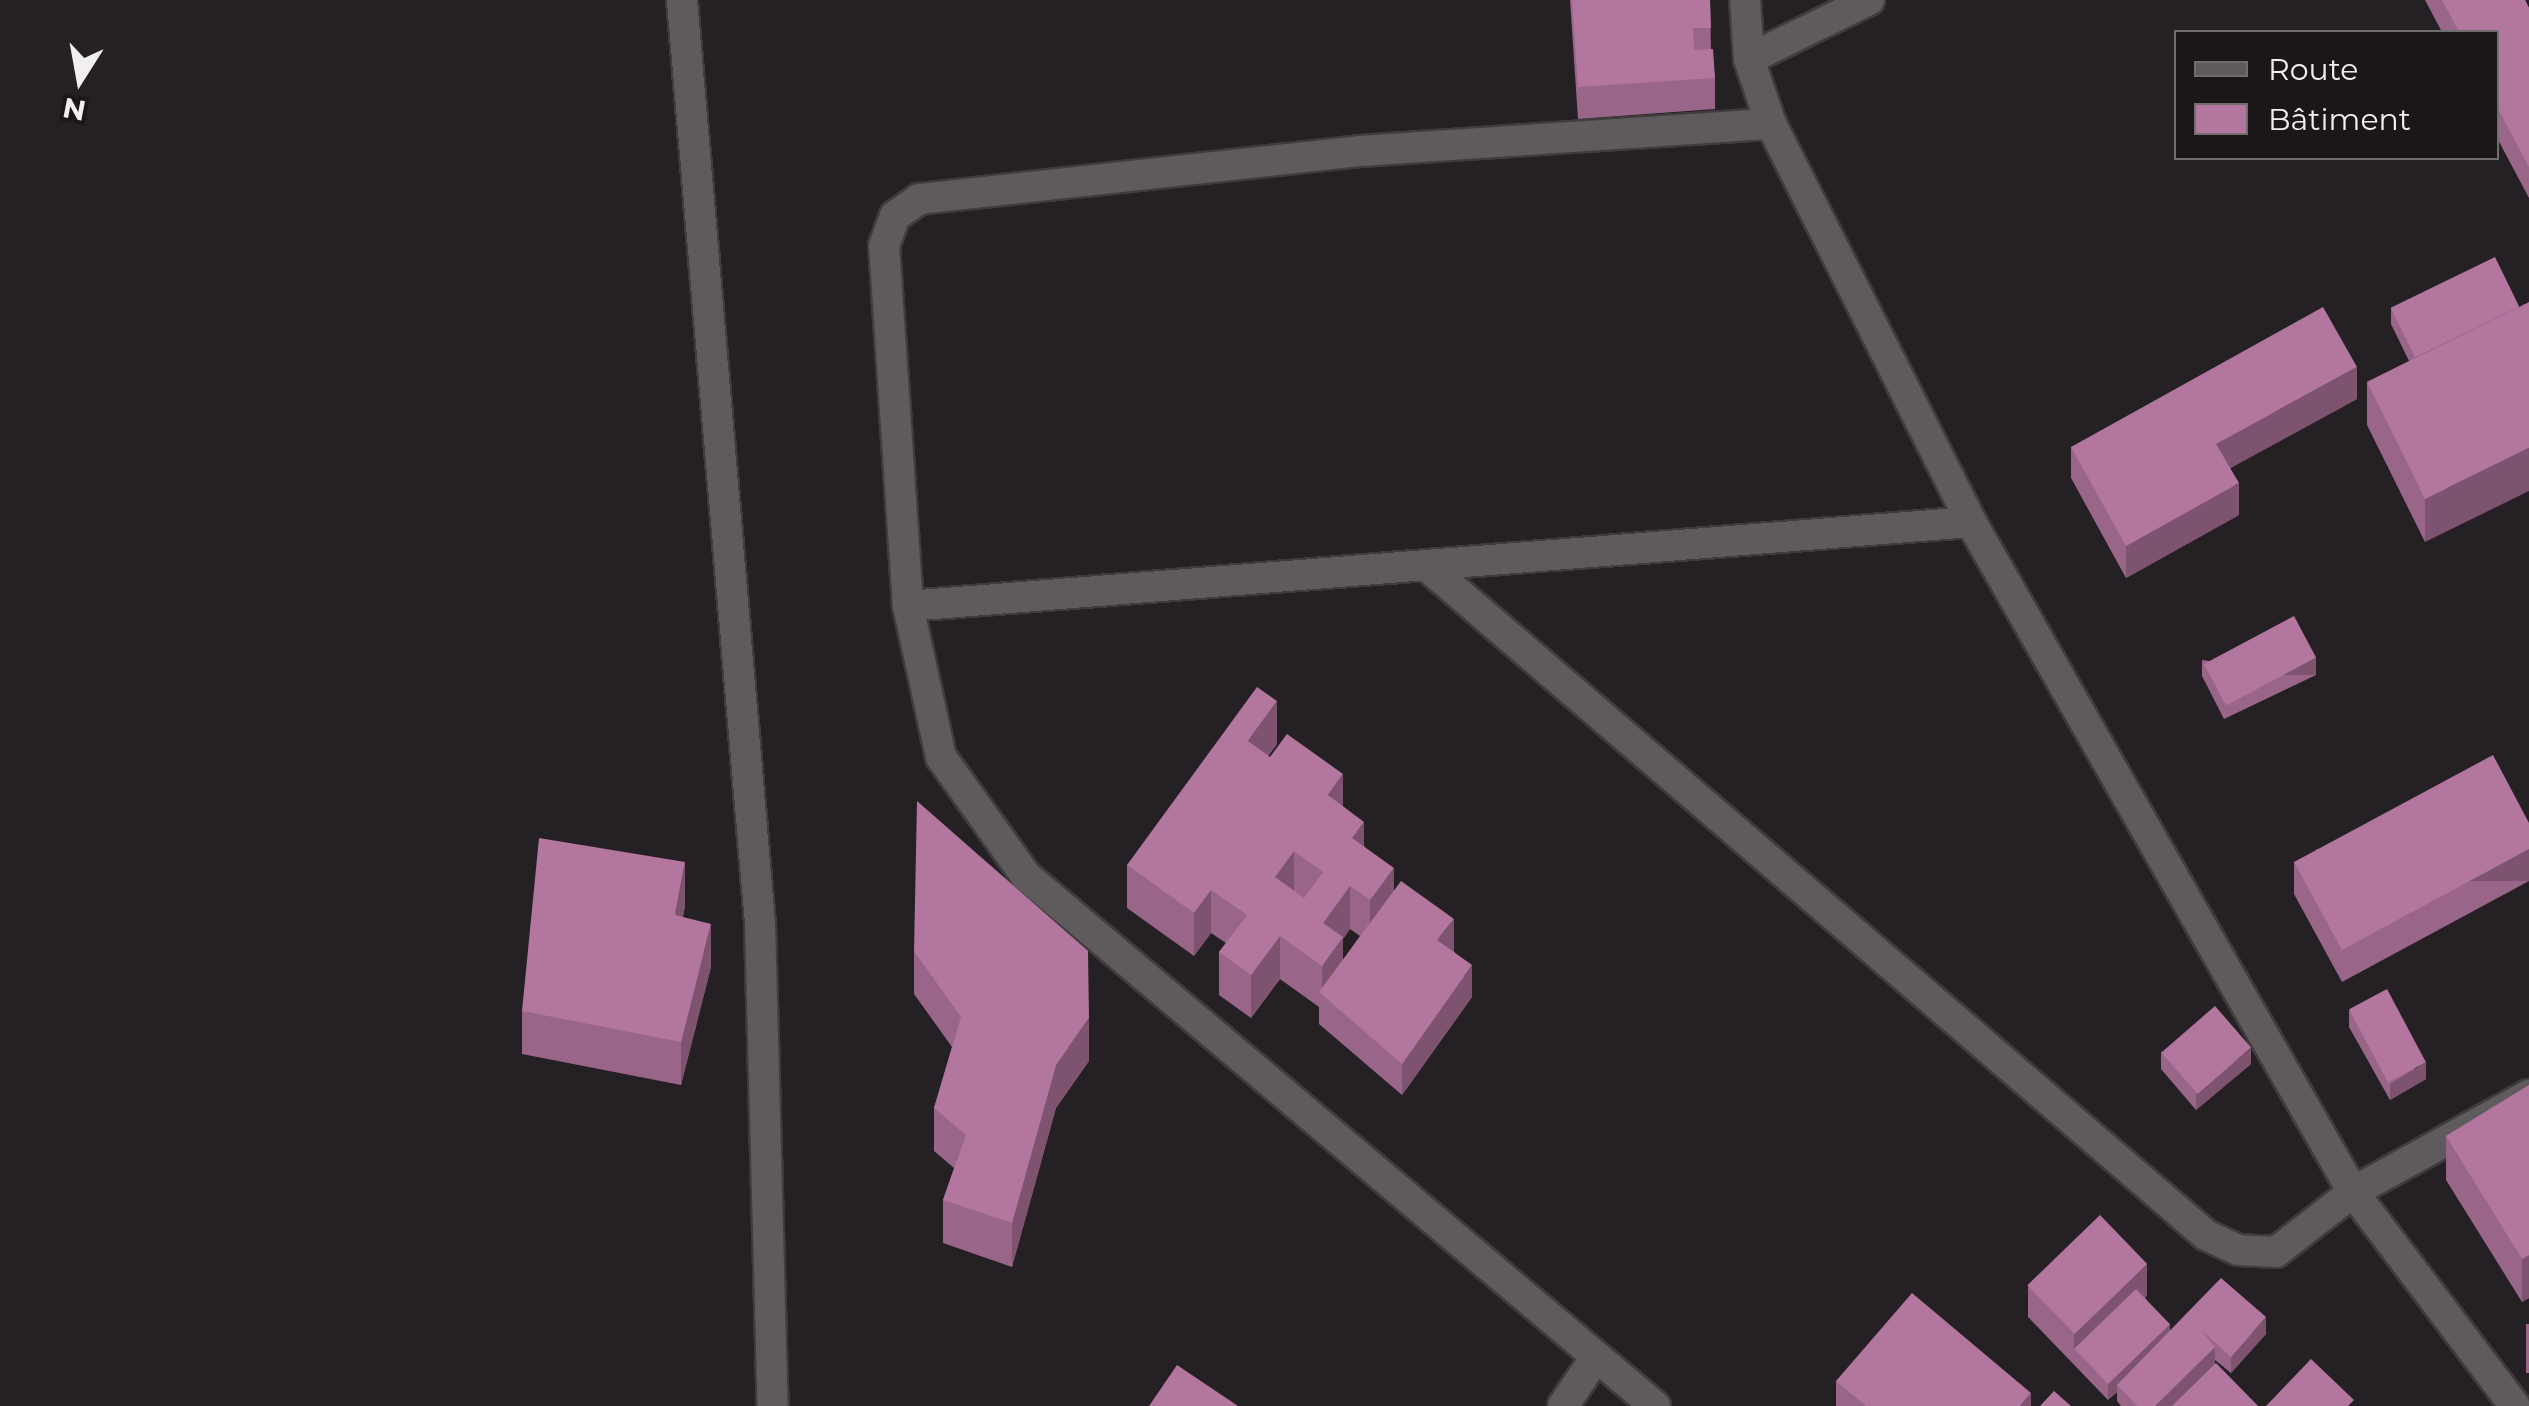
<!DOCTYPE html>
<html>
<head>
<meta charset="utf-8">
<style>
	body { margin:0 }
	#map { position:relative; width:2529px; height:1406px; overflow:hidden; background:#242023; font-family:Montserrat,sans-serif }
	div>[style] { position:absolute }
	.roads { filter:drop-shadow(2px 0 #3f3c3e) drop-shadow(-2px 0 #3f3c3e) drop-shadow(0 2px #3f3c3e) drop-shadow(0 -2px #3f3c3e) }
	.minor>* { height:30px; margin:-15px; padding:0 15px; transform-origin:15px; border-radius:15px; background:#5f5b5d }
	.wall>* { inset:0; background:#996589; transform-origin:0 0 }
	.shaded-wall>* { inset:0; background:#7d536f; transform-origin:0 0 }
	.building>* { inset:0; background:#b2769f; transform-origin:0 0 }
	span { translate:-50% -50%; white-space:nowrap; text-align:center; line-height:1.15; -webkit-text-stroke:8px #1b1719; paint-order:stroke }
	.legend { position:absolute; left:2174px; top:30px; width:325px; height:130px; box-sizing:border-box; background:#1b1719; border:2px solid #716d6f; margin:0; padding:12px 18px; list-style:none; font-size:30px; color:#f2eff1 }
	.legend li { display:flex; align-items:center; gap:20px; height:50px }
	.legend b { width:50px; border:2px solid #716d6f }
	.north { position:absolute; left:30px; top:30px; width:100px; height:100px; -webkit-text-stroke:8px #1b1719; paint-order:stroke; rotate:191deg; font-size:28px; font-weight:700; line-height:40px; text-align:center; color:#f2eff1 }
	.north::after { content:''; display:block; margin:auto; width:35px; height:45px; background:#f2eff1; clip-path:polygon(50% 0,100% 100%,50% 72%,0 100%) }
</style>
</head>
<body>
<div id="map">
	<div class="roads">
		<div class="minor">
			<i style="left:682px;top:0;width:927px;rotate:85.17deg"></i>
			<i style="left:760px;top:924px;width:482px;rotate:88.5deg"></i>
			<i style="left:1745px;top:0;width:59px;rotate:86.1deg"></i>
			<i style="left:1749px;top:59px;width:69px;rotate:71.3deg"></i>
			<i style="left:1771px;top:124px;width:445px;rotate:63.3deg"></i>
			<i style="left:1971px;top:522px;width:771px;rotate:60.31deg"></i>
			<i style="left:2353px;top:1192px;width:268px;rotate:52.9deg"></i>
			<i style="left:1749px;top:59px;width:134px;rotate:-26.2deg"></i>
			<i style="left:1427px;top:566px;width:1027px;rotate:40.66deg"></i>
			<i style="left:2206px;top:1235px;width:35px;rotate:25deg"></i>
			<i style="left:2238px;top:1250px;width:38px;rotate:3deg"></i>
			<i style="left:2276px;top:1252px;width:98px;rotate:-37.9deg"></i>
			<i style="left:2353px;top:1192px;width:201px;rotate:-28.9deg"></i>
			<i style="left:908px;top:606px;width:1066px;rotate:-4.52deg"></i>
			<i style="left:1563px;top:1406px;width:59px;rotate:-56deg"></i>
			<i style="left:1655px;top:1406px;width:823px;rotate:-139.88deg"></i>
			<i style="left:1026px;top:876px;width:146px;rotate:-125.5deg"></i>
			<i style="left:941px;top:757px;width:155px;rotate:-102.3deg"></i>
			<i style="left:908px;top:606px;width:361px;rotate:-93.8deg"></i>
			<i style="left:884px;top:246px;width:32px;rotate:-70deg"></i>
			<i style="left:895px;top:216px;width:29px;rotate:-35deg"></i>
			<i style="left:919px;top:199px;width:444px;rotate:-6.2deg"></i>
			<i style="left:1360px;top:151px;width:412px;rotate:-3.8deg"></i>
		</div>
	</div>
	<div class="wall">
		<i style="clip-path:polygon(1570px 0,1710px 0,1711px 49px,1715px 78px,1715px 109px,1578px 119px)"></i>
		<i style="clip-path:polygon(2425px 0,2525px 0,2529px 8px,2529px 198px,2496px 136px,2496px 32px,2442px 32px)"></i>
		<i style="clip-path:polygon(2519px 307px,2425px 542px,2367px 425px,2367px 382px,2409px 361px,2391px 324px,2391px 308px)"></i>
		<i style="clip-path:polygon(2357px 399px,2230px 468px,2239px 515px,2126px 578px,2071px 478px,2071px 447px)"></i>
		<i style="clip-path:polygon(2202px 660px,2316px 675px,2224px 719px,2202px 676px)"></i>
		<i style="clip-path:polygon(evenodd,1277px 744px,1268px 756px,1343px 807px,1364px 846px,1394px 890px,1454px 951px,1472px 997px,1402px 1095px,1319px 1024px,1319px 1007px,1280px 979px,1251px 1018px,1219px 995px,1219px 952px,1226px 943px,1211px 933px,1194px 956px,1127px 908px,1127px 865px,1277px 744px,1350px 929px,1360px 936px,1343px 960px,1343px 939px,1350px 929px)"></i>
		<i style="clip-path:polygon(2529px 823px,2529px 881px,2342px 982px,2294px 894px,2294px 862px)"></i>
		<i style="clip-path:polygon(685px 906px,683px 917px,711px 967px,681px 1085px,522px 1054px,522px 1011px)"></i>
		<i style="clip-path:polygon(914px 951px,1089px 1061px,1056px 1108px,1012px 1267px,943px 1243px,943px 1200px,954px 1168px,934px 1151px,934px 1108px,952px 1047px,914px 994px)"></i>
		<i style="clip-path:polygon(2349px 1010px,2426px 1079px,2390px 1100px,2349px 1027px)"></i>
		<i style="clip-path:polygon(2161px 1052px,2251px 1064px,2196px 1110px,2161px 1069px)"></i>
		<i style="clip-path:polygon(2529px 1085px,2529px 1298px,2522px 1302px,2446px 1180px,2446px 1136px)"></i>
		<i style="clip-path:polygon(2028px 1286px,2147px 1295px,2145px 1298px,2170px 1330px,2266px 1334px,2231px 1373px,2215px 1360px,2215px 1364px,2258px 1406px,2121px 1406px,2117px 1401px,2117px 1392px,2108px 1400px,2028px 1317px)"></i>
		<i style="left:2529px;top:1324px;width:49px;height:3px;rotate:90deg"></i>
		<i style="clip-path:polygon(1836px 1381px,2031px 1406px,1836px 1406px)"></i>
	</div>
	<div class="shaded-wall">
		<i style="clip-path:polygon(2357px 367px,2357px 399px,2216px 476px,2216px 444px)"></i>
		<i style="clip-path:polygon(2529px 448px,2529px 491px,2425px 542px,2425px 499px)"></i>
		<i style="clip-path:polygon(2239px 483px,2239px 515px,2126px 578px,2126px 546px)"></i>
		<i style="left:2316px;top:658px;width:17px;height:102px;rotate:90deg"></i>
		<i style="clip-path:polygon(1277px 701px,1277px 744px,1248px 784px,1248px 741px)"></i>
		<i style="clip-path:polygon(1343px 774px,1343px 817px,1328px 795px)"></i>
		<i style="clip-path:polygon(1364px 822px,1364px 865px,1352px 838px)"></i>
		<i style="left:2529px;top:849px;width:32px;height:213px;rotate:90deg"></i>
		<i style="clip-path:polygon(1294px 851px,1294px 894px,1275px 877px)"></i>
		<i style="clip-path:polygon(685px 862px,685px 906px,675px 958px,675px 915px)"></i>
		<i style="clip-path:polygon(1394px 868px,1394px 911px,1370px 943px,1370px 900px)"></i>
		<i style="clip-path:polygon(1350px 886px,1350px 929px,1343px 939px,1343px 981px,1322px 995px,1323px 923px)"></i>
		<i style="clip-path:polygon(1211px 890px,1211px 933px,1194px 956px,1194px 913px)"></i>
		<i style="clip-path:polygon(1454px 919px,1454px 951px,1437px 972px,1437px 940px)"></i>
		<i style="clip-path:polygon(711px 924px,711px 967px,681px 1085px,681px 1042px)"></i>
		<i style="clip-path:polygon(1280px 936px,1280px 979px,1251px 1018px,1251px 975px)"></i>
		<i style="clip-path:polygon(1472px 965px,1472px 997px,1402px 1095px,1402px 1064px)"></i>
		<i style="clip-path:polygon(1089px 1018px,1089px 1061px,1056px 1108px,1012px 1267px,1012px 1223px,1056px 1065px)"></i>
		<i style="clip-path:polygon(2251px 1048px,2251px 1064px,2196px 1110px,2196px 1094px)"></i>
		<i style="clip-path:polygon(2426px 1062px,2426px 1079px,2390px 1100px,2390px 1084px)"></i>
		<i style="clip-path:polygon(2529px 1255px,2529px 1298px,2522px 1302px,2522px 1259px)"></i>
		<i style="clip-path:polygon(2147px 1264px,2147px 1295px,2082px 1357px,2074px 1348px,2074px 1365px,2074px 1333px)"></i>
		<i style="clip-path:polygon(2266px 1317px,2266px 1334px,2231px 1373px,2231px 1357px)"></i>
		<i style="clip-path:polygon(2170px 1324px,2170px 1341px,2117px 1385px,2117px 1392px,2108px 1400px,2108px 1383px)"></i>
		<i style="clip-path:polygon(2215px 1347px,2215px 1364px,2172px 1406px,2155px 1406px)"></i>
		<i style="clip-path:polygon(2031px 1393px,2031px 1406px,2020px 1406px)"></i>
	</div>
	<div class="building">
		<i style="clip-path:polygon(1572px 0,1710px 0,1711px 28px,1693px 28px,1694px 50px,1713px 49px,1715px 78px,1578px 87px)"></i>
		<i style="clip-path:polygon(2442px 0,2525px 0,2529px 8px,2529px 167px,2496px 105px,2496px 32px,2459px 32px)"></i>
		<i style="left:2495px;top:257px;width:55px;height:116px;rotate:64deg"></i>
		<i style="clip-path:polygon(2529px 302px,2529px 448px,2425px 499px,2367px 382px)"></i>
		<i style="clip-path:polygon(2323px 307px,2357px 367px,2216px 444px,2239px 483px,2126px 546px,2071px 447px)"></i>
		<i style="left:2294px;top:616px;width:47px;height:102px;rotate:62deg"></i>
		<i style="clip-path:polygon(evenodd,1257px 687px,1277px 701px,1248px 741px,1270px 757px,1287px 734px,1343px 774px,1328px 795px,1364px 822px,1352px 838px,1394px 868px,1370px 900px,1350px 886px,1323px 923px,1343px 937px,1322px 966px,1280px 936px,1251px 975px,1219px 952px,1247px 915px,1211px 890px,1194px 913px,1127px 865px,1257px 687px,1294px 851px,1323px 872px,1304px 898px,1275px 877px,1294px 851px)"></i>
		<i style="clip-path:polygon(2493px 755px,2529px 823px,2529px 849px,2342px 950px,2294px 862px)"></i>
		<i style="clip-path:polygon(917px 801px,1088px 951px,1089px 1018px,1056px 1065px,1012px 1223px,943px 1200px,966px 1135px,934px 1108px,961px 1017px,914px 951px)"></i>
		<i style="clip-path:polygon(539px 838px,685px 862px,675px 915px,711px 924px,681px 1042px,522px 1011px)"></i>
		<i style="clip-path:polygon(1401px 881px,1454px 919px,1437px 940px,1472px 965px,1402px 1064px,1319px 992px)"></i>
		<i style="left:2387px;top:989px;width:83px;height:43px;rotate:62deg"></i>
		<i style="left:2215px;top:1006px;width:55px;height:71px;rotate:49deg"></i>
		<i style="clip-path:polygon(2529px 1085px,2529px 1255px,2522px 1259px,2446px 1136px)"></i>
		<i style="left:2100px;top:1215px;width:68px;height:101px;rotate:46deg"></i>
		<i style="clip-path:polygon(2221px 1278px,2266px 1317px,2231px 1357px,2202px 1331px,2215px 1347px,2155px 1406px,2137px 1406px,2117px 1385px)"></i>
		<i style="left:2136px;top:1289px;width:49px;height:86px;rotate:46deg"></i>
		<i style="clip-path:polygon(1912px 1293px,2031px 1393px,2020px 1406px,1866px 1406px,1836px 1381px)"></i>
		<i style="clip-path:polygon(2311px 1359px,2354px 1400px,2348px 1406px,2266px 1406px)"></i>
		<i style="clip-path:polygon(2216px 1363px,2258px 1406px,2172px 1406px)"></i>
		<i style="clip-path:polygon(1177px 1365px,1238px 1406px,1149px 1406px)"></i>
		<i style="clip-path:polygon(2054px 1391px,2071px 1406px,2040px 1406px)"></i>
	</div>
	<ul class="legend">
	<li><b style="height:12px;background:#5f5b5d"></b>Route</li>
	<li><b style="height:28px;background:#b2769f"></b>Bâtiment</li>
	</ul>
	<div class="north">N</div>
</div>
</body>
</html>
